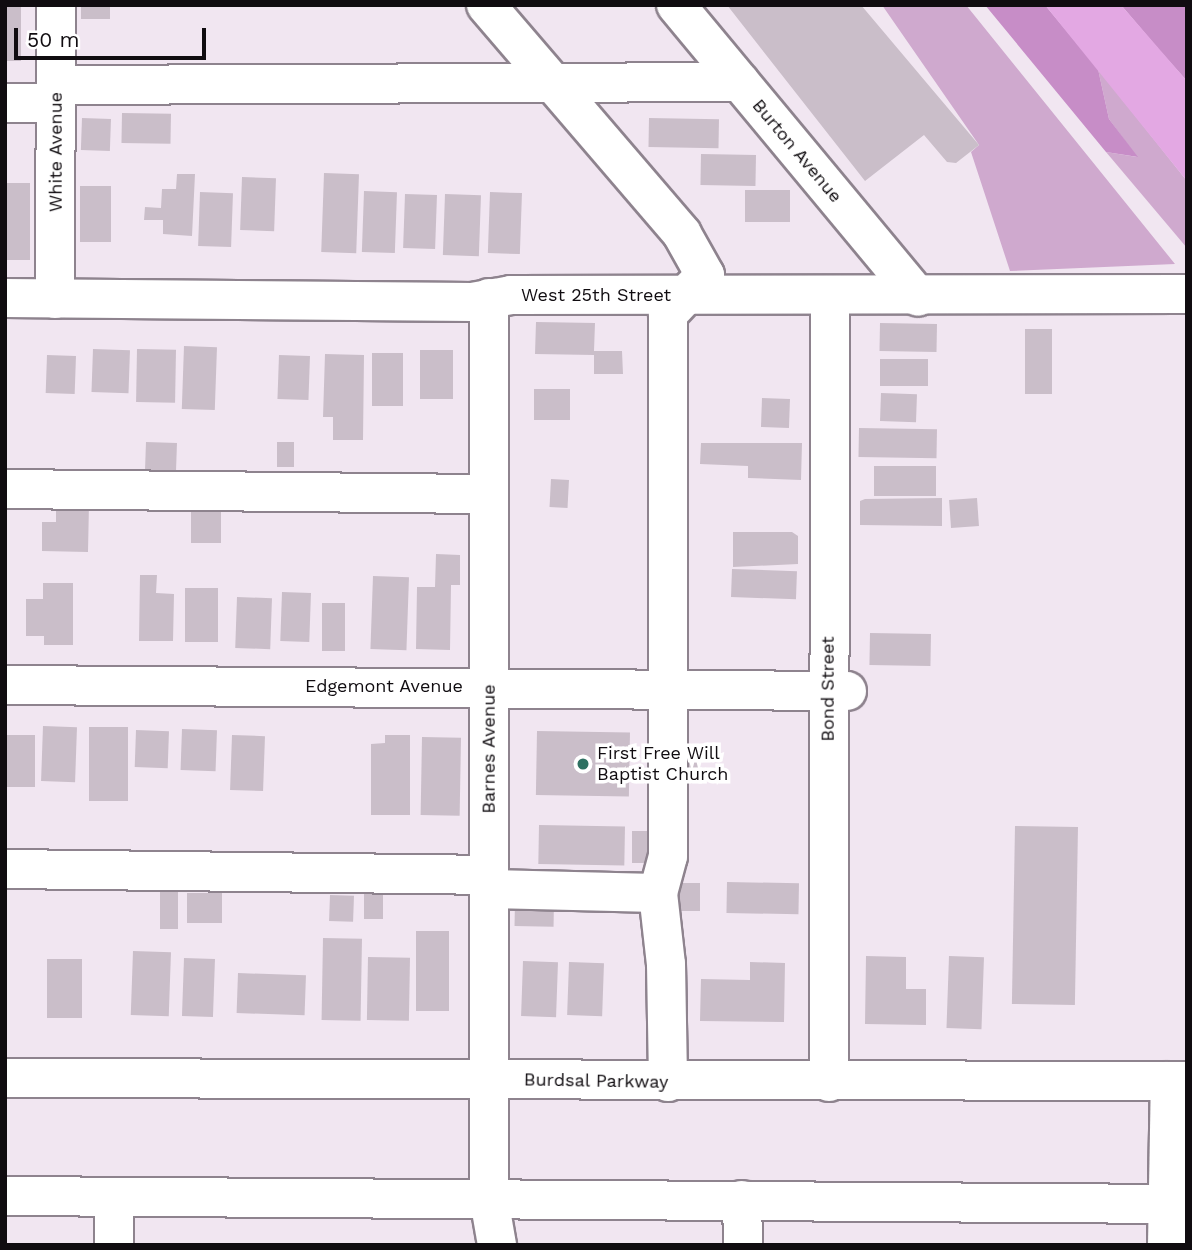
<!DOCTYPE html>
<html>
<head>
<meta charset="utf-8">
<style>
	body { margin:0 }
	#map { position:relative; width:1192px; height:1250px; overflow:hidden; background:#f1e6f1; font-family:"Work Sans",sans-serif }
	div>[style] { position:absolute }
	.green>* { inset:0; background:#cfa9ce }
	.forest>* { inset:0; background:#c78dc7 }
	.water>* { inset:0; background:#e3a8e3 }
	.building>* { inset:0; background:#cabec9; transform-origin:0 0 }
	.roads { filter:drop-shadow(2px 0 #8e838e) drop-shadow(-2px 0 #8e838e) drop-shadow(0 2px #8e838e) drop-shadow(0 -2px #8e838e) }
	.minor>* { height:38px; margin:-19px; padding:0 19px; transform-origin:19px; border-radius:19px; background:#fff }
	.dots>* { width:19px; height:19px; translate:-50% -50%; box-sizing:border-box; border:4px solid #fff; border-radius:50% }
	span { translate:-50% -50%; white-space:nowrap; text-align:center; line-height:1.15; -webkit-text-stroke:7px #fff; paint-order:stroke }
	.street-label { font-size:18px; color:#100c10 }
	.poi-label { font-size:18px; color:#100c10 }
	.left { translate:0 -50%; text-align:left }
	.frame { position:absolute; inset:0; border:7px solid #100c10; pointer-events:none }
	.scale { position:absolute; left:14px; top:28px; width:192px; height:32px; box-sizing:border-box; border:4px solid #100c10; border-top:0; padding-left:9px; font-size:21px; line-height:24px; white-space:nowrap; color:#100c10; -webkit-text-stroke:5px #fff; paint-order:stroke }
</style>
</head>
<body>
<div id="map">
	<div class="green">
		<i style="clip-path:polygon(882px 5px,966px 5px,1175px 264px,1010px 271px,971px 152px,979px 145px)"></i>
		<i style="clip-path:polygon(1098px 69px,1187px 181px,1187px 248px,1106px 152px,1137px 157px,1109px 119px)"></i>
	</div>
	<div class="forest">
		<i style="clip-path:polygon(985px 5px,1045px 5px,1098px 69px,1109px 119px,1138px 157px,1106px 152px)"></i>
		<i style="clip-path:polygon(1121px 5px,1187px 5px,1187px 81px,1161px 52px)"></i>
	</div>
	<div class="water">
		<i style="clip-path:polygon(1045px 5px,1121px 5px,1187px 81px,1187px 181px)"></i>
	</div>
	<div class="building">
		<i style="left:5px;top:5px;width:16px;height:56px"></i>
		<i style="left:81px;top:5px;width:29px;height:14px"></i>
		<i style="clip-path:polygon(727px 5px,861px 5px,979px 145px,956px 163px,947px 162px,924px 135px,865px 181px)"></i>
		<i style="left:122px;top:113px;width:49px;height:30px;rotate:1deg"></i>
		<i style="left:82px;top:118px;width:29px;height:32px;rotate:2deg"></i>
		<i style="left:649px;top:118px;width:70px;height:29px;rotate:1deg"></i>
		<i style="left:701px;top:154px;width:55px;height:31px;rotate:1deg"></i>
		<i style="left:324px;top:173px;width:35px;height:79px;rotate:2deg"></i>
		<i style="clip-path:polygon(177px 174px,195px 174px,192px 236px,163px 234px,163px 220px,144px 220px,145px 207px,161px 208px,162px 189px,176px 189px)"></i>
		<i style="left:242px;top:177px;width:34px;height:53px;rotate:2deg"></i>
		<i style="left:5px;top:183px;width:25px;height:77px"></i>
		<i style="left:80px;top:186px;width:31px;height:56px"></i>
		<i style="left:745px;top:190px;width:45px;height:32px"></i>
		<i style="left:364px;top:191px;width:33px;height:61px;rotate:2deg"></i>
		<i style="left:200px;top:192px;width:33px;height:54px;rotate:2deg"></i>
		<i style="left:490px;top:192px;width:32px;height:61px;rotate:2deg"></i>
		<i style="left:405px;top:194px;width:32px;height:54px;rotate:2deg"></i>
		<i style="left:445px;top:194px;width:36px;height:61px;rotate:2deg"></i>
		<i style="clip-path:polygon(536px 322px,595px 323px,594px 351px,622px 351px,623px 374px,594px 374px,594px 355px,535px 354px)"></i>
		<i style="left:880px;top:323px;width:57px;height:28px;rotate:1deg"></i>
		<i style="left:1025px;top:329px;width:27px;height:65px"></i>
		<i style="left:184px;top:346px;width:33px;height:63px;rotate:2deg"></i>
		<i style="left:93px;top:349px;width:37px;height:43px;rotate:2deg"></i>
		<i style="left:137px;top:349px;width:39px;height:53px;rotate:1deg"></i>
		<i style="left:420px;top:350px;width:33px;height:49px"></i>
		<i style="left:372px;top:353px;width:31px;height:53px"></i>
		<i style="clip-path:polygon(325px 354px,364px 355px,363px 440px,333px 440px,333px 417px,323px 417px)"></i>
		<i style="left:47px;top:355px;width:29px;height:38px;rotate:2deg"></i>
		<i style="left:279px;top:355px;width:31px;height:44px;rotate:2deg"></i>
		<i style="left:880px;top:359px;width:48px;height:27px"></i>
		<i style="left:534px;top:389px;width:36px;height:31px"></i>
		<i style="left:881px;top:393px;width:36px;height:28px;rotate:2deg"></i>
		<i style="left:762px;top:398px;width:28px;height:29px;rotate:2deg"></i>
		<i style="left:859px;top:428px;width:78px;height:29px;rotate:1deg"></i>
		<i style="left:146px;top:442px;width:31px;height:30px;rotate:2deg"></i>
		<i style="left:277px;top:442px;width:17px;height:25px"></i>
		<i style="clip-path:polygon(701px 443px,802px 443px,801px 480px,748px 478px,748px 466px,700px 464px)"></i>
		<i style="left:874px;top:466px;width:62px;height:30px"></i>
		<i style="left:551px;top:479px;width:18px;height:28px;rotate:3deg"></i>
		<i style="clip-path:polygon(942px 498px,942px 526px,860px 525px,860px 501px,865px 499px)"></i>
		<i style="left:977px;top:498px;width:28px;height:28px;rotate:86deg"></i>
		<i style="clip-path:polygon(56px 503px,89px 504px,88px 552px,42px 551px,42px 522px,56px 522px)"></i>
		<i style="left:191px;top:512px;width:30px;height:31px"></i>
		<i style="clip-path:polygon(733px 532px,792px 532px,798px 536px,798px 564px,733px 567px)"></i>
		<i style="clip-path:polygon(436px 554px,460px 555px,460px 585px,451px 585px,450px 650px,416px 649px,417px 587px,435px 587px)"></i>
		<i style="left:732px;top:569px;width:65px;height:28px;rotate:2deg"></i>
		<i style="clip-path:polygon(140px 575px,157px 575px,156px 593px,174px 594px,173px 641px,139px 641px)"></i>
		<i style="left:373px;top:576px;width:36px;height:73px;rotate:2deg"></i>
		<i style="clip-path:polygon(43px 583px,73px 583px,73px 645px,44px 645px,44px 636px,26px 636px,26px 599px,43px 599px)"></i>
		<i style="left:185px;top:588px;width:33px;height:54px"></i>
		<i style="left:282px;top:592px;width:29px;height:49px;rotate:2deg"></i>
		<i style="left:237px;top:597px;width:35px;height:51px;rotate:2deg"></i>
		<i style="left:345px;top:603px;width:48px;height:23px;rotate:90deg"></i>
		<i style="left:870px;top:633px;width:61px;height:32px;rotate:1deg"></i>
		<i style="left:43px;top:726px;width:34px;height:55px;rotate:2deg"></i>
		<i style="left:89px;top:727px;width:39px;height:74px"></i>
		<i style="left:182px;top:729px;width:35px;height:41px;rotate:2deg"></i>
		<i style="left:136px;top:730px;width:33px;height:37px;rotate:2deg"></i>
		<i style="left:537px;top:731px;width:93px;height:64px;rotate:1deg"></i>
		<i style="left:5px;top:735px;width:30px;height:52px"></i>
		<i style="left:232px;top:735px;width:33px;height:55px;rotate:2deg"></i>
		<i style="clip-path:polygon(385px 735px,410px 735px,410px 815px,371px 815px,371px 744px,385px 743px)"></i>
		<i style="left:422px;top:737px;width:39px;height:78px;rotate:1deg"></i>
		<i style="left:679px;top:746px;width:20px;height:28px"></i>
		<i style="left:539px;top:825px;width:86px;height:39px;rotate:1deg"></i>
		<i style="left:1015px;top:826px;width:63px;height:178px;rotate:1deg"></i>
		<i style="left:632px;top:831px;width:24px;height:32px"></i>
		<i style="left:727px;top:882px;width:72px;height:31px;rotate:1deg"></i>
		<i style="left:671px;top:883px;width:29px;height:28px"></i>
		<i style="left:160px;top:884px;width:18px;height:45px"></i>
		<i style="left:187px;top:893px;width:35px;height:30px"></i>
		<i style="left:364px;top:894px;width:19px;height:25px"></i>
		<i style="left:330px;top:895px;width:24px;height:26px;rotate:2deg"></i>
		<i style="left:515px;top:900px;width:39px;height:26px;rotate:1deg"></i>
		<i style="left:416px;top:931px;width:33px;height:80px"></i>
		<i style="left:323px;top:938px;width:39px;height:82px;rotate:1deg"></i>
		<i style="left:133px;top:951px;width:38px;height:64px;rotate:2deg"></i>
		<i style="clip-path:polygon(866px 956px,906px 957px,906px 989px,926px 989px,926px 1025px,865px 1024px)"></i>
		<i style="left:949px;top:956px;width:35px;height:72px;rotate:2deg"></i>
		<i style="left:368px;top:957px;width:42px;height:63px;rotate:1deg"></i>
		<i style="left:184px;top:958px;width:31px;height:58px;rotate:2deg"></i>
		<i style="left:47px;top:959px;width:35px;height:59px"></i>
		<i style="left:523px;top:961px;width:35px;height:55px;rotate:2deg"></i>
		<i style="left:569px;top:962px;width:35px;height:53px;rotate:2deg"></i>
		<i style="clip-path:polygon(750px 962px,785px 963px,784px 1022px,700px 1021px,701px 979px,750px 980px)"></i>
		<i style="left:238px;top:973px;width:68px;height:40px;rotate:2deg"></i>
	</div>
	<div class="roads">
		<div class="minor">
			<i style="left:486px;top:5px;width:301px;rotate:49.4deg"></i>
			<i style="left:682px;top:234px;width:47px;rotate:60.7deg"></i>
			<i style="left:705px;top:275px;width:54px;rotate:133.5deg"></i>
			<i style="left:668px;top:314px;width:542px;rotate:90deg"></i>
			<i style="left:668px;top:856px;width:38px;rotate:105deg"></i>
			<i style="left:658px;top:893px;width:71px;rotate:83.6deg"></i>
			<i style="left:666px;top:964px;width:118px;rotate:89deg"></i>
			<i style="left:676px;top:5px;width:379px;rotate:50.3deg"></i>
			<i style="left:56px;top:85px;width:684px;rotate:-0.25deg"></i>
			<i style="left:5px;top:103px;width:51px"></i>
			<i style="left:5px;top:298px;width:467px;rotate:0.5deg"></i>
			<i style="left:472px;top:302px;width:40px;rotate:-10deg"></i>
			<i style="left:511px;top:295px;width:676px;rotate:-0.08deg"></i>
			<i style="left:489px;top:298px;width:901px;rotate:90deg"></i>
			<i style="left:489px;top:1199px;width:47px;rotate:80.1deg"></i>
			<i style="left:55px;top:299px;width:294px;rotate:-89.8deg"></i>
			<i style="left:5px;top:489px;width:484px;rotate:0.6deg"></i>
			<i style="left:5px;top:685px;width:842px;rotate:0.41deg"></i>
			<i style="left:5px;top:869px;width:484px;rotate:0.7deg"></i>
			<i style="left:489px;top:889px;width:169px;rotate:1.4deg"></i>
			<i style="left:5px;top:1078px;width:1182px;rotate:0.15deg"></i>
			<i style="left:829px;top:1082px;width:786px;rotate:-89.93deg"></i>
			<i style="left:5px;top:1196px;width:1182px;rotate:0.39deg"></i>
			<i style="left:742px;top:1200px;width:45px;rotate:88.7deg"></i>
			<i style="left:114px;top:1245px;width:48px;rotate:-90deg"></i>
			<i style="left:1167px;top:1245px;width:164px;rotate:-89deg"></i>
		</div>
	</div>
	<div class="dots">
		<i style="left:583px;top:764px;background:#2d7061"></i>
	</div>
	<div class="street-label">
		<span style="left:797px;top:151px;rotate:50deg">Burton Avenue</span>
		<span style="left:56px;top:152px;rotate:-90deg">White Avenue</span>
		<span style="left:596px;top:295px">West 25th Street</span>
		<span style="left:384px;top:686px">Edgemont Avenue</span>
		<span style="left:828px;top:689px;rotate:-90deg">Bond Street</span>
		<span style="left:489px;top:749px;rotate:-90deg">Barnes Avenue</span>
		<span style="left:596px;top:1081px;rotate:1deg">Burdsal Parkway</span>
	</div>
	<div class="poi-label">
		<span class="left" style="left:597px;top:764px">First Free Will<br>Baptist Church</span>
	</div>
	<div class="frame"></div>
	<div class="scale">50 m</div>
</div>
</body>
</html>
